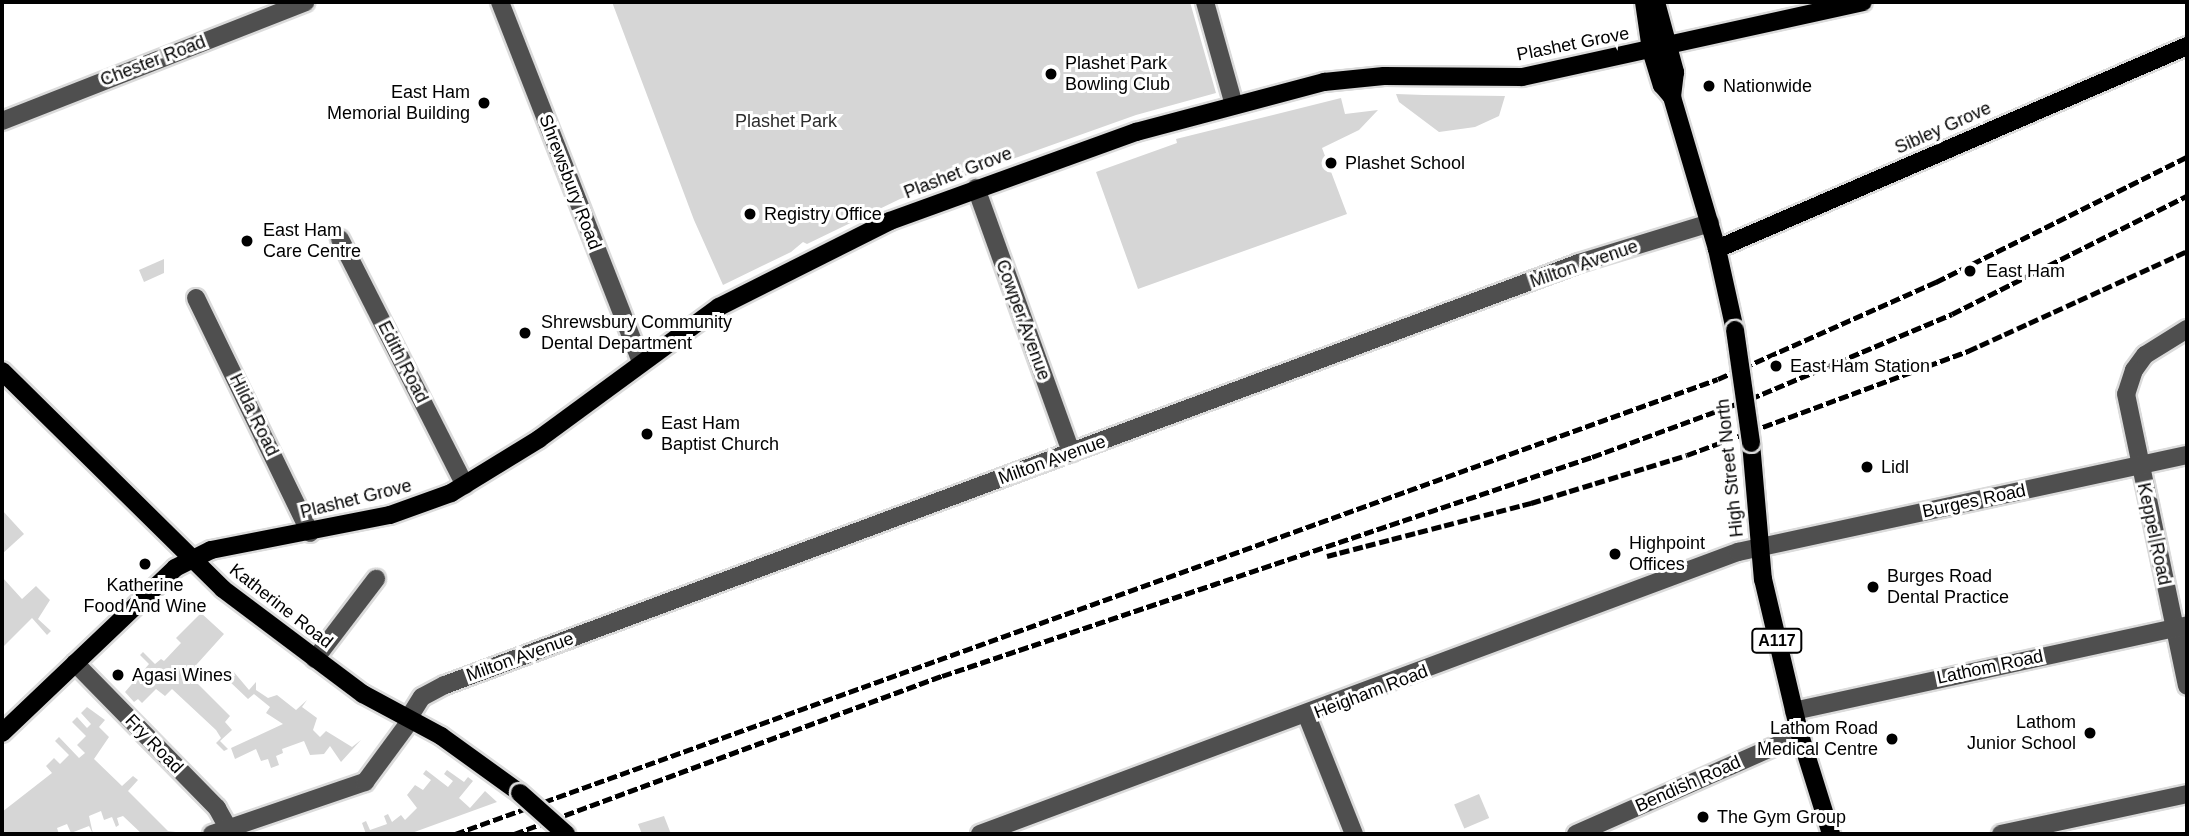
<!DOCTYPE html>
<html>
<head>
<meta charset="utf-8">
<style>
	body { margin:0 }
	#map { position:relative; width:2189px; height:836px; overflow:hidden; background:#fff; font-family:Helvetica,sans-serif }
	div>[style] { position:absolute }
	.green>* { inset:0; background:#d6d6d6; transform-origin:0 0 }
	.roads { filter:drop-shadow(2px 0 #dbdbdb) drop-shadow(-2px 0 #dbdbdb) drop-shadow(0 2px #dbdbdb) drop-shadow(0 -2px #dbdbdb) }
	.minor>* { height:18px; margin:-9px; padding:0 9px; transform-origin:9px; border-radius:9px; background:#4f4f4f }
	.major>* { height:18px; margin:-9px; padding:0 9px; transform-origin:9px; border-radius:9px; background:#000 }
	.rail>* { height:5px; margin-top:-2.5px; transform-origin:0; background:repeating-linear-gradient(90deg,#000 0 10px,transparent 0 13.5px) }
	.bridges { filter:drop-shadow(2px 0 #dbdbdb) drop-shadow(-2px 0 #dbdbdb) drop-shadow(0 2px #dbdbdb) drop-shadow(0 -2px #dbdbdb) }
	.major-bridge>* { height:18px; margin:-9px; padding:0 9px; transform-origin:9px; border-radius:9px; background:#000 }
	.dots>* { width:19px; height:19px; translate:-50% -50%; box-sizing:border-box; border:4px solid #fff; border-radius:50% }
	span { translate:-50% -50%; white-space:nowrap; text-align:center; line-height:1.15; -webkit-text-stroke:6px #fff; paint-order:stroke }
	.shield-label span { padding:2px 5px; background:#fff; border:2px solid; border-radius:5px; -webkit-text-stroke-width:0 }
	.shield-label { font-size:16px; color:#000; font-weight:700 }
	.street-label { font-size:18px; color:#000 }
	.poi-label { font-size:18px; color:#000 }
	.left { translate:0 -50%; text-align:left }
	.right { translate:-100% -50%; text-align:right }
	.park-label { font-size:18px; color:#2d2d2d }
	.frame { position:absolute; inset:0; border:4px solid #000; pointer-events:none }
</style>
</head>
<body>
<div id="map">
	<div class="green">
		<i style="clip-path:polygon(612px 2px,1190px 2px,1216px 93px,1136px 115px,900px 199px,807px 244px,803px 242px,791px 252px,723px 285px,694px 220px)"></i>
		<i style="clip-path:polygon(1396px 94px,1424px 95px,1505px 96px,1499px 116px,1475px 127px,1439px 132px,1399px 102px)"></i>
		<i style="clip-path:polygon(1341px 98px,1345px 114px,1378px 110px,1359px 130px,1322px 148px,1347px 214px,1138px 289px,1096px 172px,1177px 143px,1176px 139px)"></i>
		<i style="clip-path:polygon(164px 259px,164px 273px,144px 282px,139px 270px)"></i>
		<i style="clip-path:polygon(2px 510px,24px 534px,2px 554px)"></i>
		<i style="clip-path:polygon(2px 577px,22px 599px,36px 586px,50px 600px,38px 619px,51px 631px,47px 635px,32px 618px,2px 648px)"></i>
		<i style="clip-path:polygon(201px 613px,224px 634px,188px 674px,230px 716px,225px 722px,232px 730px,220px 741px,228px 749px,224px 751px,216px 743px,221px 738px,216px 730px,172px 689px,165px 696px,156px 689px,142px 703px,138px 699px,134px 702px,125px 692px,149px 664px,140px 655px,143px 652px,155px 664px,161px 659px,164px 661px,181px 643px,176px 638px)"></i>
		<i style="clip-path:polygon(233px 671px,249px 690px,256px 682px,256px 690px,268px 698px,277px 695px,296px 710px,307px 700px,302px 707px,317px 718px,313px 730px,320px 737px,326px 731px,352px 747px,361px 740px,341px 762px,330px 746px,324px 754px,310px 755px,304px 741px,282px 749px,283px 753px,276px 756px,279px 765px,271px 768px,268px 759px,261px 761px,256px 749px,235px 759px,231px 748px,283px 724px,266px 713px,270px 707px,254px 694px,248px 699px,227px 679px)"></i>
		<i style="clip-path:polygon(87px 707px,105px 720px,99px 727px,109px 737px,94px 759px,122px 786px,133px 776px,138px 780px,128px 791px,168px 831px,176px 832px,142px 834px,123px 816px,117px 818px,119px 825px,116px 827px,112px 817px,104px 820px,101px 811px,89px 816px,93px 834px,89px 826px,71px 833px,67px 824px,57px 828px,59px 834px,2px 834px,2px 812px,52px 773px,46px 766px,54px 758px,60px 764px,69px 755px,55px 741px,59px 737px,79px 758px,85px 753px,77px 745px,86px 736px,72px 722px,77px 717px,87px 728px,91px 724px,81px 713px)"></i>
		<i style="clip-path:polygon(426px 770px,448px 787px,453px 781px,444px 774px,447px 770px,464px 782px,468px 777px,473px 781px,459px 798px,470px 808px,485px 791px,497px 802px,409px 834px,366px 834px,362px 823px,366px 821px,370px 830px,387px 824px,384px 816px,388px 814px,392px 822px,401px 815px,405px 820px,417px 808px,407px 795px,415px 785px,423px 790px,431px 780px,423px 774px)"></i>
		<i style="left:1479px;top:794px;width:26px;height:27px;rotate:67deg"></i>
		<i style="clip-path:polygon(664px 816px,671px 834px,642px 834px,638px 824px)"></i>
	</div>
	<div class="roads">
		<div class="minor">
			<i style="left:500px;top:2px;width:387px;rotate:68.6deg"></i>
			<i style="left:1205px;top:2px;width:107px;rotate:74.3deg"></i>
			<i style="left:2px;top:121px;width:326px;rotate:-21.4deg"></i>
			<i style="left:976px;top:188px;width:281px;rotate:70.2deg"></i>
			<i style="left:340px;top:239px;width:276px;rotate:63.1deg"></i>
			<i style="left:196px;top:298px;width:261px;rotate:64.1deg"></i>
			<i style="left:2187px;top:329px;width:49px;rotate:148.2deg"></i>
			<i style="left:2145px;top:355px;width:19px;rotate:126deg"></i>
			<i style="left:2134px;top:370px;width:25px;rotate:108deg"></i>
			<i style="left:2126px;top:394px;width:298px;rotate:78.2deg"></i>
			<i style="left:315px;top:659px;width:101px;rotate:-52.7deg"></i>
			<i style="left:75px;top:663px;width:203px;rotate:45.6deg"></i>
			<i style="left:217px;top:808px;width:23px;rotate:61deg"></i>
			<i style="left:1794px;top:711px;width:402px;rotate:-12.3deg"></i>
			<i style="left:1307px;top:716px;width:127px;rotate:68.3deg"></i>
			<i style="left:408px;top:719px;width:26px;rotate:-58deg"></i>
			<i style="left:422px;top:697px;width:26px;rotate:-28deg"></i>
			<i style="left:445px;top:685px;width:1210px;rotate:-20.41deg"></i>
			<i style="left:1579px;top:263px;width:137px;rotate:-17deg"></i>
			<i style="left:212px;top:834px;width:162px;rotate:-18.8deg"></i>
			<i style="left:365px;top:782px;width:76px;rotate:-53.6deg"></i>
			<i style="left:980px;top:834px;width:809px;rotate:-20.41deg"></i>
			<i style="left:1738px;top:552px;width:459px;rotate:-12.2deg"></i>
			<i style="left:1576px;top:834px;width:245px;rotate:-23.8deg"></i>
			<i style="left:2001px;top:834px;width:190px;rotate:-12.1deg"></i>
		</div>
		<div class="major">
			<i style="left:1644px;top:2px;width:49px;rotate:81.7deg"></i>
			<i style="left:1651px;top:50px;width:37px;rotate:73deg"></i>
			<i style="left:1662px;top:85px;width:16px;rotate:50deg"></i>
			<i style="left:1672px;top:97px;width:159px;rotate:73.5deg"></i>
			<i style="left:1717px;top:249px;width:83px;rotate:77.5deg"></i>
			<i style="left:1656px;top:2px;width:73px;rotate:74.8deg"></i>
			<i style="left:1675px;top:72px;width:25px;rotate:97deg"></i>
			<i style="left:1717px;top:249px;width:512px;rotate:-23.36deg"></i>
			<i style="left:2px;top:371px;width:310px;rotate:44.6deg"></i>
			<i style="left:223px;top:589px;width:175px;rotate:36.9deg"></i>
			<i style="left:363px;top:694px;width:89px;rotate:28.3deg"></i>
			<i style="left:441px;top:736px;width:97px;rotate:35.8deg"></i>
			<i style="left:1751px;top:443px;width:137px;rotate:85deg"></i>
			<i style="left:1763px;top:579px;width:160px;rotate:76.7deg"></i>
			<i style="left:1800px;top:735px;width:104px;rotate:72.6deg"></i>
			<i style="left:2px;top:733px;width:239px;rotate:-43.6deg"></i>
			<i style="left:175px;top:568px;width:40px;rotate:-26.6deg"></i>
			<i style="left:211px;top:550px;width:182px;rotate:-11.1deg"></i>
			<i style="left:390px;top:515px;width:65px;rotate:-19.8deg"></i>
			<i style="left:451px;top:493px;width:103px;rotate:-31.5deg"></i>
			<i style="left:539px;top:439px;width:223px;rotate:-36.3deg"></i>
			<i style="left:719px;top:307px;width:191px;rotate:-26.7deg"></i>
			<i style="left:890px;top:221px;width:262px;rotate:-19.9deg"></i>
			<i style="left:1136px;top:132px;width:195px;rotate:-14.9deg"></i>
			<i style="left:1324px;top:82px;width:60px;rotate:-5.7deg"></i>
			<i style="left:1384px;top:76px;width:138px;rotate:0.4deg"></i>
			<i style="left:1522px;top:77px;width:349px;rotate:-12.4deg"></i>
		</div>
	</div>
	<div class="rail">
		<i style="left:1327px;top:556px;width:211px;rotate:-14.6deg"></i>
		<i style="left:1531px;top:503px;width:163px;rotate:-17.1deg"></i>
		<i style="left:1687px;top:455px;width:300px;rotate:-20.3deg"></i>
		<i style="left:1968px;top:351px;width:241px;rotate:-24.5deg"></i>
		<i style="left:455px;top:834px;width:1342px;rotate:-19.81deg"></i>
		<i style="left:1718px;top:379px;width:239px;rotate:-24deg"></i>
		<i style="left:1936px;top:282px;width:280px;rotate:-26.5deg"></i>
		<i style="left:514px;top:834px;width:456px;rotate:-20.3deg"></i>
		<i style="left:942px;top:676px;width:686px;rotate:-18.62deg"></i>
		<i style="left:1592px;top:457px;width:168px;rotate:-20.2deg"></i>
		<i style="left:1750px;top:399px;width:219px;rotate:-22.8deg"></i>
		<i style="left:1952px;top:314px;width:263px;rotate:-26.7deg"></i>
	</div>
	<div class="bridges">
		<div class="major-bridge">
			<i style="left:1735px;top:330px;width:114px;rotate:81.9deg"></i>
			<i style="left:520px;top:793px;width:62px;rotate:41.7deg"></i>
		</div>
	</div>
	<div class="dots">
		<i style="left:1051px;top:74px;background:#000"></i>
		<i style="left:1709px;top:86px;background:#000"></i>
		<i style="left:484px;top:103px;background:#000"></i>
		<i style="left:1331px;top:163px;background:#000"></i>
		<i style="left:750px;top:214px;background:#000"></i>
		<i style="left:247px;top:241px;background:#000"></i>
		<i style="left:1970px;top:271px;background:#000"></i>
		<i style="left:525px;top:333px;background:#000"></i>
		<i style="left:1776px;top:366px;background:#000"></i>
		<i style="left:647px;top:434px;background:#000"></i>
		<i style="left:1867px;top:467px;background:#000"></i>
		<i style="left:1615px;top:554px;background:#000"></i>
		<i style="left:145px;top:564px;background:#000"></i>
		<i style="left:1873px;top:587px;background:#000"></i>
		<i style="left:118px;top:675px;background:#000"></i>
		<i style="left:2090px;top:733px;background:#000"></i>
		<i style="left:1892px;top:739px;background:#000"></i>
		<i style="left:1703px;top:817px;background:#000"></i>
	</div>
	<div class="shield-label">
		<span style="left:1777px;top:641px">A117</span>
	</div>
	<div class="street-label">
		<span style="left:1573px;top:44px;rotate:-11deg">Plashet Grove</span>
		<span style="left:153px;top:61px;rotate:-21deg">Chester Road</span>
		<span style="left:1943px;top:128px;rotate:-24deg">Sibley Grove</span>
		<span style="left:958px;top:173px;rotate:-21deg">Plashet Grove</span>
		<span style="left:570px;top:182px;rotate:69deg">Shrewsbury Road</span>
		<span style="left:1584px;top:264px;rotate:-19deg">Milton Avenue</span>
		<span style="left:1023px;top:320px;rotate:70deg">Cowper Avenue</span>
		<span style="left:403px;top:362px;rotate:63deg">Edith Road</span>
		<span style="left:254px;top:415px;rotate:64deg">Hilda Road</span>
		<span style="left:1052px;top:460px;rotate:-20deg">Milton Avenue</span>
		<span style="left:1730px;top:468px;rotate:-96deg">High Street North</span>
		<span style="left:356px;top:499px;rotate:-14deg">Plashet Grove</span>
		<span style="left:1974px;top:501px;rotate:-12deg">Burges Road</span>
		<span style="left:2154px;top:534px;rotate:78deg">Keppel Road</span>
		<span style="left:281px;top:606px;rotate:38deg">Katherine Road</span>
		<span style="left:520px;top:657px;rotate:-20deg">Milton Avenue</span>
		<span style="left:1990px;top:667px;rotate:-12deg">Lathom Road</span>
		<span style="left:1371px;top:692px;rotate:-21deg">Heigham Road</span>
		<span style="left:154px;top:744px;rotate:46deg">Fry Road</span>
		<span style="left:1688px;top:784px;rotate:-24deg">Bendish Road</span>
	</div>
	<div class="poi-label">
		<span class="left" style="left:1065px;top:74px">Plashet Park<br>Bowling Club</span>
		<span class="left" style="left:1723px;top:86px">Nationwide</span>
		<span class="right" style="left:470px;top:103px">East Ham<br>Memorial Building</span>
		<span class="left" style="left:1345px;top:163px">Plashet School</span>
		<span class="left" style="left:764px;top:214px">Registry Office</span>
		<span class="left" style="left:263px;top:241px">East Ham<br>Care Centre</span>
		<span class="left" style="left:1986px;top:271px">East Ham</span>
		<span class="left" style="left:541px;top:333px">Shrewsbury Community<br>Dental Department</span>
		<span class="left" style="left:1790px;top:366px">East Ham Station</span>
		<span class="left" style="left:661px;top:434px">East Ham<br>Baptist Church</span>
		<span class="left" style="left:1881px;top:467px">Lidl</span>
		<span class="left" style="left:1629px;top:554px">Highpoint<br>Offices</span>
		<span class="left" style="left:1887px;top:587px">Burges Road<br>Dental Practice</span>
		<span style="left:145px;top:596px">Katherine<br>Food And Wine</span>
		<span class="left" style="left:132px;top:675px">Agasi Wines</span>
		<span class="right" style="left:2076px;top:733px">Lathom<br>Junior School</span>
		<span class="right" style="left:1878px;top:739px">Lathom Road<br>Medical Centre</span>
		<span class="left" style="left:1717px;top:817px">The Gym Group</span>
	</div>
	<div class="park-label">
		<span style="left:786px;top:121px">Plashet Park</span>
	</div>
	<div class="frame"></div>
</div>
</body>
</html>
